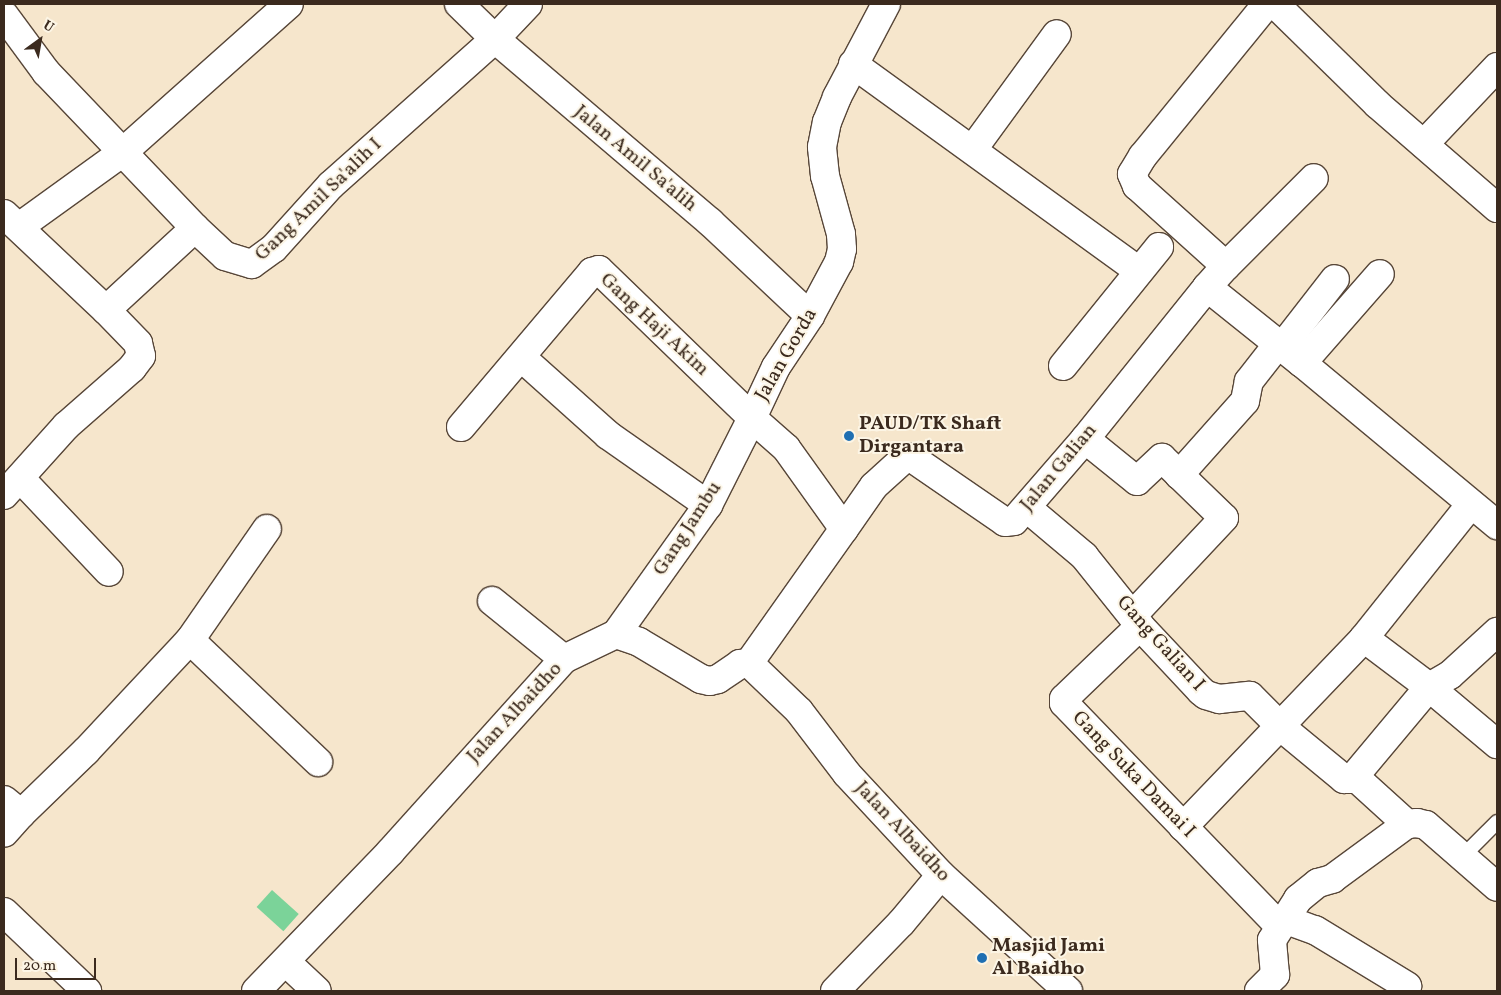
<!DOCTYPE html>
<html>
<head>
<meta charset="utf-8">
<style>
	body { margin:0 }
	#map { position:relative; width:1501px; height:995px; overflow:hidden; background:#f6e6cc; font-family:Vollkorn,serif }
	div>[style] { position:absolute }
	.green>* { inset:0; background:#7bd399; transform-origin:0 0 }
	.roads { filter:drop-shadow(1px 0 #574638) drop-shadow(-1px 0 #574638) drop-shadow(0 1px #574638) drop-shadow(0 -1px #574638) }
	.service>* { height:14px; margin:-7px; padding:0 7px; transform-origin:7px; border-radius:7px; background:#fff }
	.minor>* { height:28px; margin:-14px; padding:0 14px; transform-origin:14px; border-radius:14px; background:#fff }
	.tertiary>* { height:28px; margin:-14px; padding:0 14px; transform-origin:14px; border-radius:14px; background:#fff }
	.dots>* { width:14px; height:14px; translate:-50% -50%; box-sizing:border-box; border:2px solid #fcf5e5; border-radius:50% }
	span { translate:-50% -50%; white-space:nowrap; text-align:center; line-height:1.15; -webkit-text-stroke:4px #fcf5e5; paint-order:stroke }
	.street-label { font-size:20px; color:#3b2a1e }
	.poi-label { font-size:20px; color:#3b2a1e; font-weight:700 }
	.left { translate:0 -50%; text-align:left }
	.frame { position:absolute; inset:0; border:5px solid #3b2a1e; pointer-events:none }
	.north { position:absolute; left:15px; top:15px; width:50px; height:50px; -webkit-text-stroke:4px #fcf5e5; paint-order:stroke; rotate:32deg; font-size:14px; font-weight:700; line-height:20px; text-align:center; color:#3b2a1e }
	.north::after { content:''; display:block; margin:auto; width:18px; height:22px; background:#3b2a1e; clip-path:polygon(50% 0,100% 100%,50% 72%,0 100%) }
	.scale { position:absolute; left:15px; top:958px; width:81px; height:22px; box-sizing:border-box; border:2px solid #3b2a1e; border-top:0; padding-left:6px; font-size:15px; line-height:18px; white-space:nowrap; color:#3b2a1e; -webkit-text-stroke:4px #fcf5e5; paint-order:stroke }
</style>
</head>
<body>
<div id="map">
	<div class="green">
		<i style="left:272px;top:890px;width:36px;height:23px;rotate:42deg"></i>
	</div>
	<div class="roads">
		<div class="service">
			<i style="left:1463px;top:856px;width:48px;rotate:-45deg"></i>
		</div>
		<div class="minor">
			<i style="left:459px;top:4px;width:50px;rotate:44.2deg"></i>
			<i style="left:495px;top:39px;width:282px;rotate:40.4deg"></i>
			<i style="left:710px;top:222px;width:137px;rotate:43.2deg"></i>
			<i style="left:1275px;top:4px;width:143px;rotate:44.4deg"></i>
			<i style="left:1377px;top:104px;width:159px;rotate:40.9deg"></i>
			<i style="left:4px;top:15px;width:71px;rotate:53.6deg"></i>
			<i style="left:46px;top:72px;width:216px;rotate:46.3deg"></i>
			<i style="left:195px;top:228px;width:41px;rotate:43deg"></i>
			<i style="left:225px;top:256px;width:28px;rotate:17deg"></i>
			<i style="left:252px;top:264px;width:27px;rotate:-36deg"></i>
			<i style="left:274px;top:248px;width:85px;rotate:-47.9deg"></i>
			<i style="left:331px;top:185px;width:220px;rotate:-41.7deg"></i>
			<i style="left:495px;top:39px;width:48px;rotate:-46.7deg"></i>
			<i style="left:853px;top:64px;width:353px;rotate:35.9deg"></i>
			<i style="left:1424px;top:144px;width:106px;rotate:-46.5deg"></i>
			<i style="left:973px;top:149px;width:142px;rotate:-53.9deg"></i>
			<i style="left:4px;top:214px;width:140px;rotate:43.3deg"></i>
			<i style="left:106px;top:310px;width:121px;rotate:-42.7deg"></i>
			<i style="left:19px;top:227px;width:128px;rotate:-35.8deg"></i>
			<i style="left:123px;top:152px;width:222px;rotate:-41.7deg"></i>
			<i style="left:1226px;top:266px;width:124px;rotate:-45deg"></i>
			<i style="left:1207px;top:287px;width:122px;rotate:38.7deg"></i>
			<i style="left:1302px;top:363px;width:254px;rotate:39.7deg"></i>
			<i style="left:1282px;top:347px;width:86px;rotate:-52.1deg"></i>
			<i style="left:522px;top:358px;width:115px;rotate:41.8deg"></i>
			<i style="left:608px;top:435px;width:122px;rotate:35deg"></i>
			<i style="left:1302px;top:363px;width:118px;rotate:-48.8deg"></i>
			<i style="left:1063px;top:366px;width:153px;rotate:-51.1deg"></i>
			<i style="left:461px;top:427px;width:203px;rotate:-49.8deg"></i>
			<i style="left:592px;top:272px;width:7px;rotate:-16deg"></i>
			<i style="left:599px;top:270px;width:213px;rotate:44deg"></i>
			<i style="left:752px;top:418px;width:97px;rotate:116.8deg"></i>
			<i style="left:708px;top:505px;width:158px;rotate:125.5deg"></i>
			<i style="left:1085px;top:439px;width:67px;rotate:38.9deg"></i>
			<i style="left:1137px;top:481px;width:34px;rotate:-43deg"></i>
			<i style="left:1162px;top:458px;width:86px;rotate:44.1deg"></i>
			<i style="left:1224px;top:518px;width:134px;rotate:133.2deg"></i>
			<i style="left:1179px;top:475px;width:99px;rotate:-48.3deg"></i>
			<i style="left:1245px;top:401px;width:20px;rotate:-79deg"></i>
			<i style="left:1249px;top:381px;width:47px;rotate:-51.9deg"></i>
			<i style="left:20px;top:478px;width:129px;rotate:46.6deg"></i>
			<i style="left:4px;top:495px;width:93px;rotate:-48.1deg"></i>
			<i style="left:66px;top:426px;width:88px;rotate:-41.3deg"></i>
			<i style="left:132px;top:368px;width:15px;rotate:-53deg"></i>
			<i style="left:141px;top:356px;width:13px;rotate:-103deg"></i>
			<i style="left:138px;top:343px;width:46px;rotate:-134.1deg"></i>
			<i style="left:1027px;top:508px;width:75px;rotate:40.1deg"></i>
			<i style="left:1084px;top:556px;width:90px;rotate:51.3deg"></i>
			<i style="left:1140px;top:626px;width:89px;rotate:46.8deg"></i>
			<i style="left:1201px;top:691px;width:6px;rotate:39deg"></i>
			<i style="left:1206px;top:695px;width:14px;rotate:17deg"></i>
			<i style="left:1219px;top:699px;width:31px;rotate:-6deg"></i>
			<i style="left:1250px;top:696px;width:44px;rotate:45deg"></i>
			<i style="left:1281px;top:727px;width:82px;rotate:39.5deg"></i>
			<i style="left:1344px;top:779px;width:8px"></i>
			<i style="left:1352px;top:779px;width:120px;rotate:-50.1deg"></i>
			<i style="left:1429px;top:687px;width:24px;rotate:-30deg"></i>
			<i style="left:1450px;top:675px;width:64px;rotate:-42.5deg"></i>
			<i style="left:844px;top:529px;width:52px;rotate:-55.1deg"></i>
			<i style="left:874px;top:486px;width:43px;rotate:-42.2deg"></i>
			<i style="left:906px;top:457px;width:6px;rotate:9deg"></i>
			<i style="left:912px;top:458px;width:113px;rotate:34.5deg"></i>
			<i style="left:1005px;top:522px;width:9px;rotate:-6deg"></i>
			<i style="left:1014px;top:521px;width:108px;rotate:-49.1deg"></i>
			<i style="left:1085px;top:439px;width:195px;rotate:-51.2deg"></i>
			<i style="left:1207px;top:287px;width:28px;rotate:-48deg"></i>
			<i style="left:1226px;top:266px;width:120px;rotate:-138deg"></i>
			<i style="left:1137px;top:186px;width:13px;rotate:-113deg"></i>
			<i style="left:1132px;top:174px;width:21px;rotate:-59deg"></i>
			<i style="left:1143px;top:156px;width:196px;rotate:-50.8deg"></i>
			<i style="left:492px;top:601px;width:92px;rotate:38.9deg"></i>
			<i style="left:1140px;top:626px;width:105px;rotate:136.2deg"></i>
			<i style="left:1064px;top:699px;width:4px;rotate:90deg"></i>
			<i style="left:1064px;top:703px;width:310px;rotate:46deg"></i>
			<i style="left:1364px;top:638px;width:81px;rotate:37deg"></i>
			<i style="left:1429px;top:687px;width:89px;rotate:40deg"></i>
			<i style="left:190px;top:640px;width:177px;rotate:43.6deg"></i>
			<i style="left:749px;top:663px;width:164px;rotate:-54.7deg"></i>
			<i style="left:844px;top:529px;width:100px;rotate:-125.6deg"></i>
			<i style="left:786px;top:448px;width:45px;rotate:-138.6deg"></i>
			<i style="left:752px;top:418px;width:56px;rotate:-64.8deg"></i>
			<i style="left:776px;top:367px;width:61px;rotate:-56.3deg"></i>
			<i style="left:810px;top:316px;width:61px;rotate:-61.8deg"></i>
			<i style="left:839px;top:262px;width:13px;rotate:-77deg"></i>
			<i style="left:842px;top:249px;width:15px;rotate:-94deg"></i>
			<i style="left:841px;top:234px;width:60px;rotate:-105.4deg"></i>
			<i style="left:825px;top:176px;width:29px;rotate:-96deg"></i>
			<i style="left:822px;top:147px;width:25px;rotate:-79deg"></i>
			<i style="left:827px;top:122px;width:27px;rotate:-68deg"></i>
			<i style="left:837px;top:97px;width:105px;rotate:-62.2deg"></i>
			<i style="left:1354px;top:776px;width:72px;rotate:42.2deg"></i>
			<i style="left:1407px;top:824px;width:10px;rotate:-6deg"></i>
			<i style="left:1417px;top:823px;width:9px;rotate:13deg"></i>
			<i style="left:1426px;top:825px;width:94px;rotate:41.1deg"></i>
			<i style="left:4px;top:800px;width:22px;rotate:39deg"></i>
			<i style="left:21px;top:814px;width:25px;rotate:132deg"></i>
			<i style="left:21px;top:814px;width:91px;rotate:-44.1deg"></i>
			<i style="left:86px;top:751px;width:152px;rotate:-46.9deg"></i>
			<i style="left:190px;top:640px;width:135px;rotate:-55.3deg"></i>
			<i style="left:1183px;top:827px;width:262px;rotate:-46.2deg"></i>
			<i style="left:1364px;top:638px;width:170px;rotate:-51.4deg"></i>
			<i style="left:4px;top:912px;width:115px;rotate:43.6deg"></i>
			<i style="left:1284px;top:919px;width:33px;rotate:20deg"></i>
			<i style="left:1315px;top:930px;width:108px;rotate:31.3deg"></i>
			<i style="left:286px;top:962px;width:42px;rotate:43.1deg"></i>
			<i style="left:835px;top:991px;width:95px;rotate:-45.9deg"></i>
			<i style="left:901px;top:923px;width:62px;rotate:-50.2deg"></i>
			<i style="left:1259px;top:991px;width:23px;rotate:-45deg"></i>
			<i style="left:1275px;top:975px;width:35px;rotate:-95deg"></i>
			<i style="left:1272px;top:940px;width:49px;rotate:-57.6deg"></i>
			<i style="left:1298px;top:899px;width:26px;rotate:-39deg"></i>
			<i style="left:1318px;top:883px;width:15px;rotate:-16deg"></i>
			<i style="left:1332px;top:879px;width:93px;rotate:-36.3deg"></i>
		</div>
		<div class="tertiary">
			<i style="left:256px;top:991px;width:194px;rotate:-46deg"></i>
			<i style="left:391px;top:851px;width:258px;rotate:-48deg"></i>
			<i style="left:564px;top:659px;width:58px;rotate:-25.7deg"></i>
			<i style="left:616px;top:634px;width:24px;rotate:19deg"></i>
			<i style="left:639px;top:642px;width:72px;rotate:30.8deg"></i>
			<i style="left:701px;top:679px;width:9px;rotate:13deg"></i>
			<i style="left:710px;top:681px;width:8px;rotate:-14deg"></i>
			<i style="left:718px;top:679px;width:27px;rotate:-34deg"></i>
			<i style="left:740px;top:664px;width:9px;rotate:-6deg"></i>
			<i style="left:749px;top:663px;width:69px;rotate:43.8deg"></i>
			<i style="left:799px;top:711px;width:79px;rotate:52.7deg"></i>
			<i style="left:847px;top:774px;width:138px;rotate:47.1deg"></i>
			<i style="left:941px;top:875px;width:172px;rotate:42.4deg"></i>
		</div>
	</div>
	<div class="dots">
		<i style="left:849px;top:436px;background:#1f6fb2"></i>
		<i style="left:982px;top:958px;background:#1f6fb2"></i>
	</div>
	<div class="street-label">
		<span style="left:635px;top:159px;rotate:40deg">Jalan Amil Sa'alih</span>
		<span style="left:319px;top:200px;rotate:-44deg">Gang Amil Sa'alih I</span>
		<span style="left:654px;top:325px;rotate:43deg">Gang Haji Akim</span>
		<span style="left:787px;top:355px;rotate:-60deg">Jalan Gorda</span>
		<span style="left:1059px;top:468px;rotate:-50deg">Jalan Galian</span>
		<span style="left:688px;top:529px;rotate:-57deg">Gang Jambu</span>
		<span style="left:1160px;top:644px;rotate:48deg">Gang Galian I</span>
		<span style="left:515px;top:713px;rotate:-47deg">Jalan Albaidho</span>
		<span style="left:1133px;top:775px;rotate:46deg">Gang Suka Damai I</span>
		<span style="left:902px;top:832px;rotate:47deg">Jalan Albaidho</span>
	</div>
	<div class="poi-label">
		<span class="left" style="left:859px;top:436px">PAUD/TK Shaft<br>Dirgantara</span>
		<span class="left" style="left:992px;top:958px">Masjid Jami<br>Al Baidho</span>
	</div>
	<div class="frame"></div>
	<div class="north">U</div>
	<div class="scale">20 m</div>
</div>
</body>
</html>
